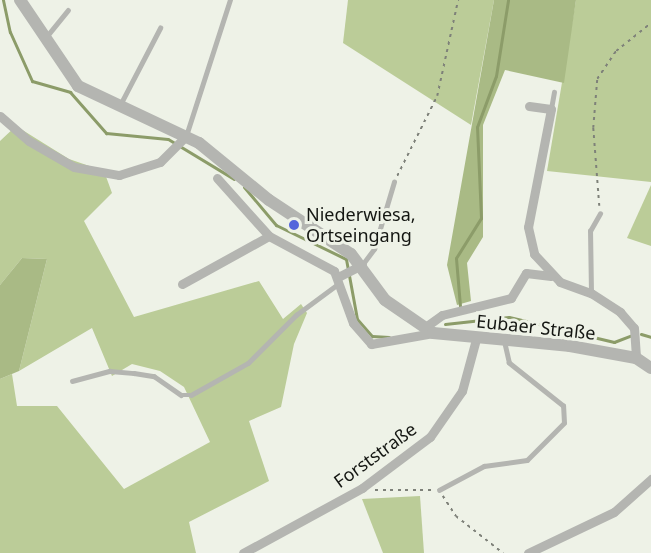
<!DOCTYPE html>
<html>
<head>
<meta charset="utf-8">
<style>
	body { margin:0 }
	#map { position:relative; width:651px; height:553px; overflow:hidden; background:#eef2e7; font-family:"Noto Sans",sans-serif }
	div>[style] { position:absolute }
	.green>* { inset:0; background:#bbcc98 }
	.forest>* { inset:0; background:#a9ba85 }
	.stream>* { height:3px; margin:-1.5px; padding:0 1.5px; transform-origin:1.5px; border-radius:1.5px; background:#8c9c69 }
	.path>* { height:1.5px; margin-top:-0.75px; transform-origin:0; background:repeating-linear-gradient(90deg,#7e8179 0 3px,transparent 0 7.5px) }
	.service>* { height:4.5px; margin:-2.25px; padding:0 2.25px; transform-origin:2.25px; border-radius:2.25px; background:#b4b5b1 }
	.minor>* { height:9px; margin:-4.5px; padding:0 4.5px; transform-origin:4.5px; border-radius:4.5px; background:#b4b5b1 }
	.tertiary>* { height:12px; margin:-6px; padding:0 6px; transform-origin:6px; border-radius:6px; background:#b4b5b1 }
	.dots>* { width:16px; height:16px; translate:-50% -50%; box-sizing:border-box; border:3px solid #eef2e7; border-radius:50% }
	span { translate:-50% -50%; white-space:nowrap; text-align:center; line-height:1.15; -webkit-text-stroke:6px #eef2e7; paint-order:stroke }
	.poi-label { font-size:18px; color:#141612 }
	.left { translate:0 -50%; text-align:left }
	.street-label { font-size:18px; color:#141612 }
</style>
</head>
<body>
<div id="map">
	<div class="green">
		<i style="clip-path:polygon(348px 0,494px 0,471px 125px,343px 43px)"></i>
		<i style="clip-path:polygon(576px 0,651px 0,651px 182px,547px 171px)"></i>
		<i style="clip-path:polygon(16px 126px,69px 159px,104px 171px,112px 193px,84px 221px,134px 317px,259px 281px,283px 319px,301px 304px,307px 313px,294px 344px,281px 407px,249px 421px,269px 481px,189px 522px,196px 553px,0 553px,0 379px,12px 374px,17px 406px,57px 406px,124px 489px,210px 442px,184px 387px,160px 371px,132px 364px,112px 376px,92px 328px,19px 371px,47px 259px,22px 258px,0 285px,0 141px)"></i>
		<i style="clip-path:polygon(651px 185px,651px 246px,627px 238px)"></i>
		<i style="clip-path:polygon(420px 496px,424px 553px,383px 553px,362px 499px)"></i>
	</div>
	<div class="forest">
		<i style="clip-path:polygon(494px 0,576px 0,564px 83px,505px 70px,483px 125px,483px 237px,467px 263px,471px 301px,457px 305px,447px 265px)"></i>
		<i style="clip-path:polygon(22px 258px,47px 259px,19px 371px,0 379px,0 285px)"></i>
	</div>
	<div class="stream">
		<i style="left:3px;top:0;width:33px;rotate:78deg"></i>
		<i style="left:10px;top:32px;width:54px;rotate:65.8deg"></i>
		<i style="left:32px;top:81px;width:40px;rotate:16deg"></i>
		<i style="left:70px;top:92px;width:55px;rotate:48.7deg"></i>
		<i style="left:106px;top:133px;width:62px;rotate:5.5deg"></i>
		<i style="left:168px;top:139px;width:77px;rotate:31.2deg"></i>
		<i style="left:244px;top:187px;width:50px;rotate:49.9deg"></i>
		<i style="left:276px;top:225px;width:78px;rotate:25.9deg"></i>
		<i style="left:346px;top:259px;width:61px;rotate:79.6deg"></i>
		<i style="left:357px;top:319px;width:23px;rotate:49deg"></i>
		<i style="left:372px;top:336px;width:17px;rotate:3deg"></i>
		<i style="left:460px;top:306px;width:48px;rotate:-94.8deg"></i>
		<i style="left:456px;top:258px;width:47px;rotate:-58deg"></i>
		<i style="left:481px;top:218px;width:91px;rotate:-92.5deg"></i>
		<i style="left:477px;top:127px;width:54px;rotate:-69.6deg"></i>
		<i style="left:496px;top:76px;width:77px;rotate:-81deg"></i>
		<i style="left:445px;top:324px;width:64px;rotate:-6.2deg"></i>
		<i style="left:509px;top:317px;width:108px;rotate:13.4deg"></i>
		<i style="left:614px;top:342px;width:17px;rotate:-21deg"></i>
		<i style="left:641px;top:334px;width:10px;rotate:17deg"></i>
	</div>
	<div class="path">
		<i style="left:397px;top:176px;width:89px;rotate:-63.4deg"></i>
		<i style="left:437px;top:96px;width:98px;rotate:-77.7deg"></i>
		<i style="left:599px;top:206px;width:78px;rotate:-94.4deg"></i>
		<i style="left:593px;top:128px;width:49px;rotate:-85.3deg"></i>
		<i style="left:597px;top:79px;width:34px;rotate:-56deg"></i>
		<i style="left:616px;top:51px;width:45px;rotate:-38.7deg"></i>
		<i style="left:375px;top:490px;width:58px"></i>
		<i style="left:443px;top:496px;width:24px;rotate:57deg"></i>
		<i style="left:456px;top:516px;width:60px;rotate:38.2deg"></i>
	</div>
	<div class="service">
		<i style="left:47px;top:36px;width:33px;rotate:-51deg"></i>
		<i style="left:120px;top:105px;width:87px;rotate:-62.5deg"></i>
		<i style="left:551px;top:109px;width:17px;rotate:-80deg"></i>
		<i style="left:186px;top:136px;width:143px;rotate:-72.1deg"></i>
		<i style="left:362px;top:265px;width:20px;rotate:-53deg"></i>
		<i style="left:374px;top:249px;width:70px;rotate:-73.4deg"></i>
		<i style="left:591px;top:293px;width:62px;rotate:-90.9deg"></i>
		<i style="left:590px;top:231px;width:20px;rotate:-60deg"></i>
		<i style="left:72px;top:381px;width:39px;rotate:-15deg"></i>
		<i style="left:110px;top:371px;width:24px;rotate:5deg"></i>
		<i style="left:134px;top:373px;width:20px;rotate:9deg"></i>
		<i style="left:154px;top:376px;width:33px;rotate:35deg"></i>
		<i style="left:181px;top:395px;width:10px"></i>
		<i style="left:191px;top:395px;width:65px;rotate:-29.3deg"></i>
		<i style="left:248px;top:363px;width:68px;rotate:-45deg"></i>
		<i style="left:296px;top:315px;width:52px;rotate:-36.4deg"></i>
		<i style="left:439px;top:490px;width:51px;rotate:-28.1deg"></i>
		<i style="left:484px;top:466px;width:43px;rotate:-7.9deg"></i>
		<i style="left:527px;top:460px;width:52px;rotate:-45deg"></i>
		<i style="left:564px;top:423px;width:17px;rotate:-93deg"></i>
		<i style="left:563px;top:406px;width:69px;rotate:-141.5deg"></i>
		<i style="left:509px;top:363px;width:22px;rotate:-103deg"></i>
	</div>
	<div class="minor">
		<i style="left:529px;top:106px;width:22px;rotate:8deg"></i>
		<i style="left:551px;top:109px;width:120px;rotate:101deg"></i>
		<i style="left:528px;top:227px;width:28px;rotate:77deg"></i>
		<i style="left:534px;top:254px;width:38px;rotate:47deg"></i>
		<i style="left:560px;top:282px;width:33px;rotate:20deg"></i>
		<i style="left:591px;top:293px;width:35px;rotate:33deg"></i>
		<i style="left:620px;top:312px;width:21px;rotate:49deg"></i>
		<i style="left:634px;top:328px;width:30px;rotate:86deg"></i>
		<i style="left:0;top:116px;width:38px;rotate:41deg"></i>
		<i style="left:29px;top:141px;width:52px;rotate:30deg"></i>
		<i style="left:74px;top:167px;width:46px;rotate:10.1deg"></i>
		<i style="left:119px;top:175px;width:43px;rotate:-17.6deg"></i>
		<i style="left:160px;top:162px;width:37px;rotate:-45deg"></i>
		<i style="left:217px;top:178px;width:78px;rotate:48.1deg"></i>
		<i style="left:269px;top:236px;width:74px;rotate:28.3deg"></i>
		<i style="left:334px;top:271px;width:55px;rotate:69.9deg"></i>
		<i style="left:353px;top:323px;width:28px;rotate:49deg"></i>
		<i style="left:371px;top:344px;width:63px;rotate:-10.1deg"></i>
		<i style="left:338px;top:277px;width:27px;rotate:-27deg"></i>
		<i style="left:182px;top:284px;width:99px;rotate:-28.9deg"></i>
		<i style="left:424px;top:328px;width:22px;rotate:-36deg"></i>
		<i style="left:442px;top:315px;width:71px;rotate:-13.8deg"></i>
		<i style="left:511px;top:298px;width:29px;rotate:-59deg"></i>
		<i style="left:526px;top:273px;width:25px;rotate:7deg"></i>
		<i style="left:243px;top:553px;width:136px;rotate:-28.6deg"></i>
		<i style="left:362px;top:488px;width:85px;rotate:-36.9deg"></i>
		<i style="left:430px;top:437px;width:56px;rotate:-55.2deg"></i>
		<i style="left:462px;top:391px;width:54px;rotate:-74.9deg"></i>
		<i style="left:528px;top:553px;width:95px;rotate:-25.5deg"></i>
		<i style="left:614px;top:512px;width:50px;rotate:-41.7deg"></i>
	</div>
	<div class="tertiary">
		<i style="left:20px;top:0;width:104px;rotate:56deg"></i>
		<i style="left:78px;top:86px;width:134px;rotate:25.2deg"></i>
		<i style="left:199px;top:143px;width:90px;rotate:39.2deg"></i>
		<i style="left:269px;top:200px;width:98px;rotate:33.4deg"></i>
		<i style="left:351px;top:254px;width:57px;rotate:53.5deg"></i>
		<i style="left:385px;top:300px;width:58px;rotate:34.5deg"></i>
		<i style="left:433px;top:333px;width:138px;rotate:5.4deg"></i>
		<i style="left:570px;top:346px;width:67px;rotate:10.3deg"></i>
		<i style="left:636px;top:358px;width:18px;rotate:34deg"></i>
	</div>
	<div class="dots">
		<i style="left:294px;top:225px;background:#5365db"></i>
	</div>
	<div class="poi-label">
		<span class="left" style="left:306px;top:225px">Niederwiesa,<br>Ortseingang</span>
	</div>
	<div class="street-label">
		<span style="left:536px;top:327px;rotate:6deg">Eubaer Straße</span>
		<span style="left:375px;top:455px;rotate:-36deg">Forststraße</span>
	</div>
</div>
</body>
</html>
